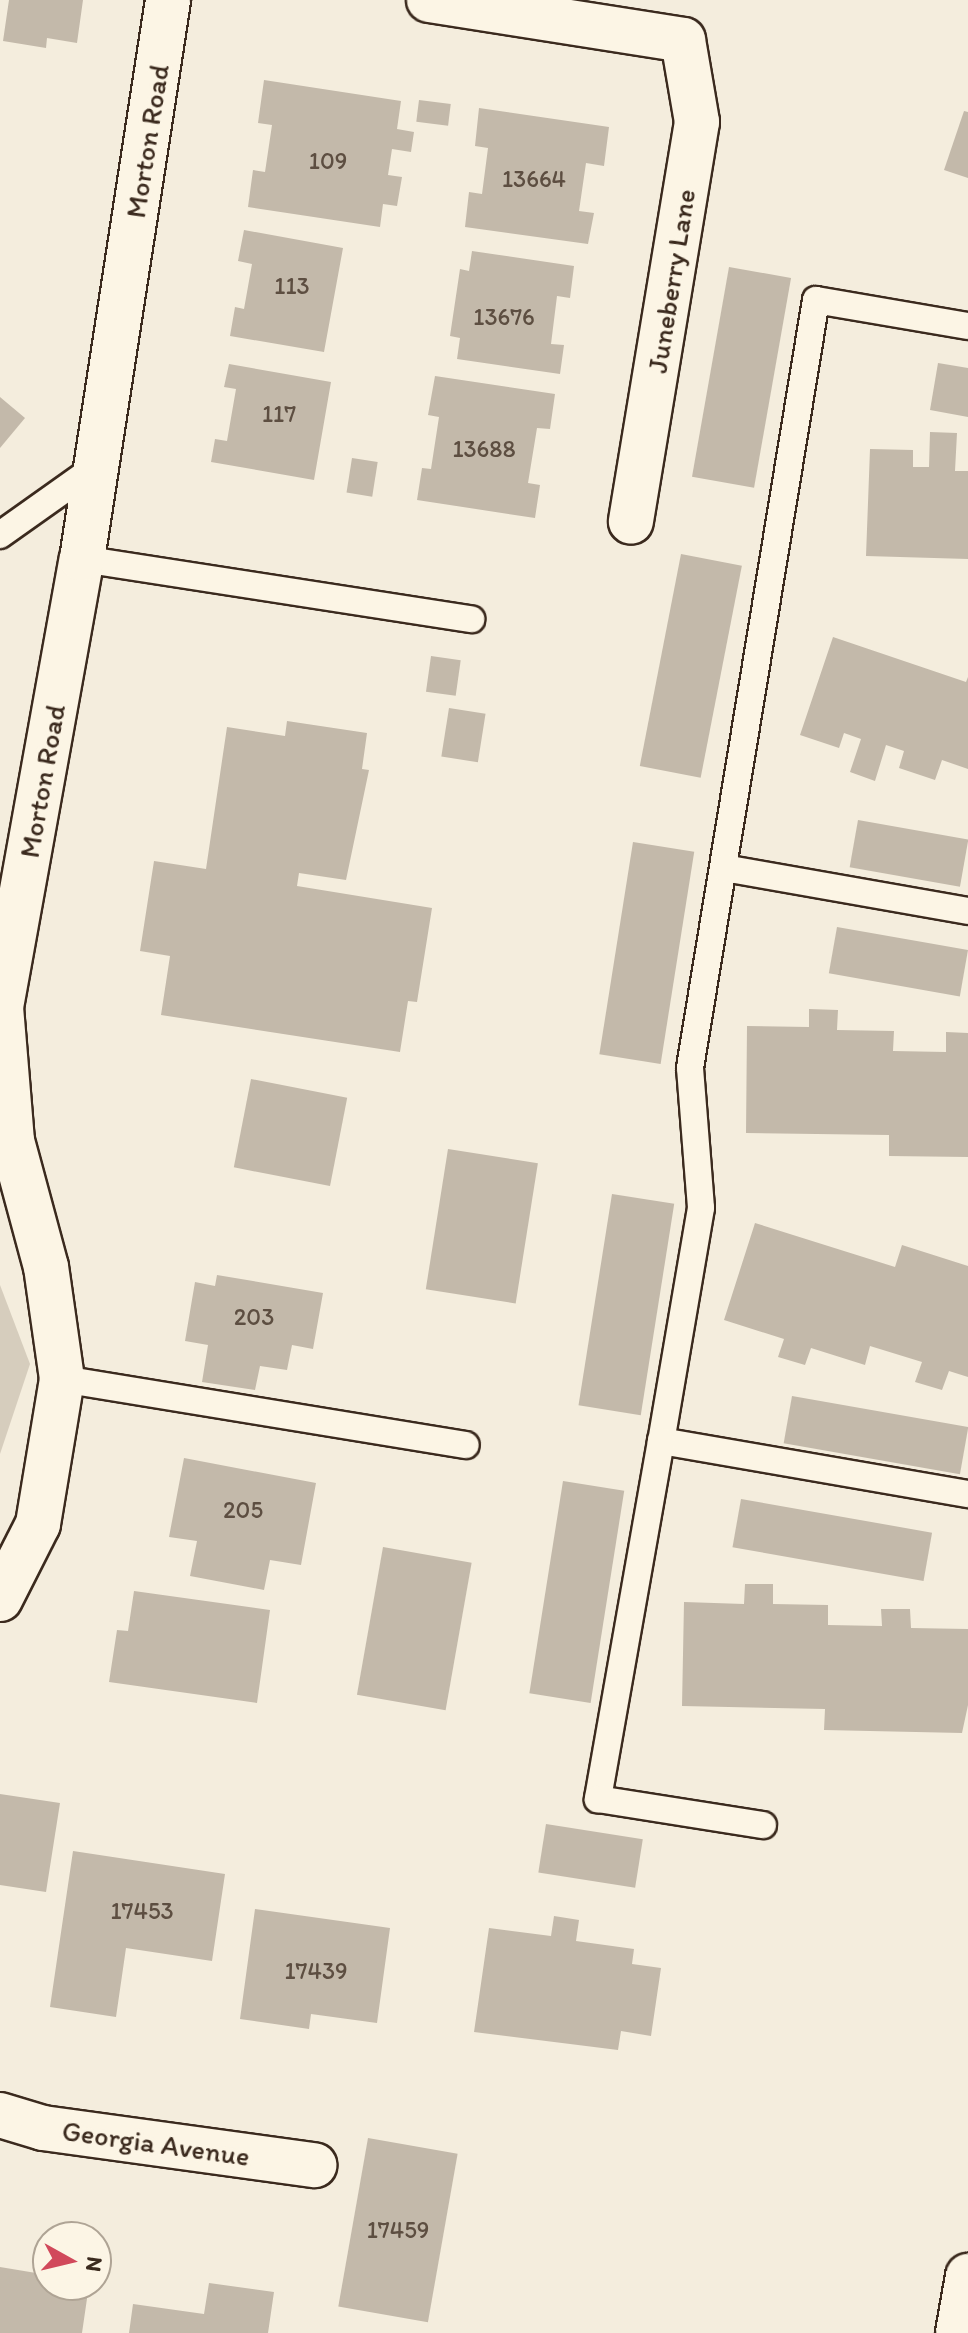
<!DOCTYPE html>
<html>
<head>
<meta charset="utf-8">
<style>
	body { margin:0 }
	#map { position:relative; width:968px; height:2333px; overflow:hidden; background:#f4eddd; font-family:Itim,sans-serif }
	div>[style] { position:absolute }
	.green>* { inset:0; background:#d6cdbd }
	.building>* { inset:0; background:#c3b9aa; transform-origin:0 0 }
	.roads { filter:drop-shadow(2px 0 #3b2a1e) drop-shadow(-2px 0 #3b2a1e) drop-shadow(0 2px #3b2a1e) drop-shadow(0 -2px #3b2a1e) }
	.lane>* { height:26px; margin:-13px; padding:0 13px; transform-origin:13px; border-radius:13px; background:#fcf5e5 }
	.street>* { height:44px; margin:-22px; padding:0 22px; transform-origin:22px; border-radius:22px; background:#fcf5e5 }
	span { translate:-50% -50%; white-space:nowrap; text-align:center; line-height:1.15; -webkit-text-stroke:7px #fcf5e5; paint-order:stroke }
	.number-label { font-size:24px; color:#5d4e41 }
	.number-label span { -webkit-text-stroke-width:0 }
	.street-label { font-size:28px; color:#3b2a1e }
	.north { position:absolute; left:32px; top:2221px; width:80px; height:80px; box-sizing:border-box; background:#fcf5e5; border:2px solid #afa495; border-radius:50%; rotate:98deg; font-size:22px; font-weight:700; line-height:32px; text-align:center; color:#3b2a1e }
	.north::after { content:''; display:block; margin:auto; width:28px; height:36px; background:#d1495b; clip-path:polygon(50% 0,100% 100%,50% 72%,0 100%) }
</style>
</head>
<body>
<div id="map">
	<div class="green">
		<i style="clip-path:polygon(0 1285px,30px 1364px,0 1454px)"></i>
	</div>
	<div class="building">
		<i style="clip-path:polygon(9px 0,83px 0,77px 43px,47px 38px,46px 48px,3px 41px)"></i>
		<i style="clip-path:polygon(264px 80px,401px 101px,397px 129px,414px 132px,411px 152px,392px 149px,388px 175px,402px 177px,397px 206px,383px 204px,380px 227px,248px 207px,253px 170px,265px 172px,272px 125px,258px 123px)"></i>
		<i style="left:419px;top:100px;width:32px;height:22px;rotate:7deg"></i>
		<i style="clip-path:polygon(479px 108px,609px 127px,604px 166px,586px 163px,579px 211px,594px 213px,588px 244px,465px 227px,469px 192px,482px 194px,488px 148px,475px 146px)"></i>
		<i style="clip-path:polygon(964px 111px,968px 112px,968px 178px,944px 170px)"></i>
		<i style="clip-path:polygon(244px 230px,343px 248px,324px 352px,230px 336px,235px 307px,244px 309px,252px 264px,238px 261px)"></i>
		<i style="clip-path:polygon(472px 251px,574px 266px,570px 298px,557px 296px,551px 344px,564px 345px,560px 374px,457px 359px,460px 338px,450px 336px,460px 269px,469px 271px)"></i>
		<i style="left:729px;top:267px;width:63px;height:213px;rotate:10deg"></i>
		<i style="clip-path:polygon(938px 363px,968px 368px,968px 417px,930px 410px)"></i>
		<i style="clip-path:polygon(229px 364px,331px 382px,314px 480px,211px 462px,215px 439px,227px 441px,236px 389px,224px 387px)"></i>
		<i style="clip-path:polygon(435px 376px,555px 394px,550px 429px,537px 428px,528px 483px,540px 485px,535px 518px,417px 500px,422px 468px,431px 469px,439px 417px,428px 415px)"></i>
		<i style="clip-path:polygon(0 397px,25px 418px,0 448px)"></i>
		<i style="clip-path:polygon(930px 432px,957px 433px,955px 471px,968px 471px,968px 559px,866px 556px,870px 449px,913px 450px,913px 467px,929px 467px)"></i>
		<i style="left:352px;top:458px;width:26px;height:35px;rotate:9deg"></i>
		<i style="left:681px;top:554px;width:62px;height:216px;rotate:11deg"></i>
		<i style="clip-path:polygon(833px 637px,966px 682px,968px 677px,968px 769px,942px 760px,935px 780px,899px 768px,904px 751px,886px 745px,875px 781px,850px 772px,861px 739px,844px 733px,839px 748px,800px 735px)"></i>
		<i style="left:431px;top:656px;width:30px;height:36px;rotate:8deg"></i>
		<i style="left:449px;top:708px;width:37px;height:49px;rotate:9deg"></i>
		<i style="clip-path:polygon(287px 721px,367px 733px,362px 769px,369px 770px,346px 880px,299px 873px,297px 886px,432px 908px,417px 1002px,408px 1001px,400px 1052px,161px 1015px,170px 956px,140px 951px,154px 861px,206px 869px,227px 727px,285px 736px)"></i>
		<i style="left:858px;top:820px;width:112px;height:48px;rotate:10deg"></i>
		<i style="left:633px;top:842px;width:62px;height:215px;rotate:9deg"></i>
		<i style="left:837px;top:927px;width:133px;height:47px;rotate:10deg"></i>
		<i style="clip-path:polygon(809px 1009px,838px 1010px,837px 1030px,894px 1031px,893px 1051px,946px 1052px,946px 1032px,968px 1033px,968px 1157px,889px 1156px,889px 1135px,746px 1133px,747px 1026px,809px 1027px)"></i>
		<i style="left:251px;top:1079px;width:98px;height:90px;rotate:11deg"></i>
		<i style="left:448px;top:1149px;width:91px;height:142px;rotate:9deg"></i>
		<i style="left:612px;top:1194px;width:63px;height:214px;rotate:9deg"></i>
		<i style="clip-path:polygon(755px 1223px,895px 1267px,902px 1245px,968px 1266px,968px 1377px,949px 1371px,942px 1390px,915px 1382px,922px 1362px,870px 1346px,865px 1365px,811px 1348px,805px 1365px,778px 1357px,784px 1339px,724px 1320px)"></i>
		<i style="clip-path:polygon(217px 1275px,323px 1293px,313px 1349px,292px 1345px,287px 1370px,260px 1366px,255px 1390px,202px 1382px,208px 1345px,185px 1341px,195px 1282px,215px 1286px)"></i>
		<i style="left:792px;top:1396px;width:179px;height:48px;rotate:10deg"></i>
		<i style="clip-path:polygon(184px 1458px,316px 1483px,301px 1565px,270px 1560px,264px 1590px,190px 1576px,197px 1541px,169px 1537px)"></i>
		<i style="left:563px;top:1481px;width:62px;height:215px;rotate:9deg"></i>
		<i style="left:741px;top:1499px;width:194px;height:49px;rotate:10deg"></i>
		<i style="left:383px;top:1547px;width:90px;height:150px;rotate:10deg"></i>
		<i style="clip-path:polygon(745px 1584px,773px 1584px,773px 1604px,828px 1605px,828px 1625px,882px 1626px,881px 1609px,910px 1609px,911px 1628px,968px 1629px,968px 1705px,962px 1733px,824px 1730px,825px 1709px,682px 1706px,684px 1602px,744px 1604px)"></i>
		<i style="clip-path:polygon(134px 1591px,270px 1610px,257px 1703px,109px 1682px,117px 1630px,128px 1631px)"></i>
		<i style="clip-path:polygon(0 1794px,60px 1803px,46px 1892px,0 1885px)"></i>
		<i style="left:546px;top:1824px;width:98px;height:49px;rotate:9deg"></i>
		<i style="clip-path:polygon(73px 1851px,225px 1874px,212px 1961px,126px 1948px,116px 2017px,50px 2007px)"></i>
		<i style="clip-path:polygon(255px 1909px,390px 1928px,377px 2023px,311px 2014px,309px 2029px,240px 2019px)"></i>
		<i style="clip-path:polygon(554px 1916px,579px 1920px,576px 1941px,634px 1949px,632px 1964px,661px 1968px,651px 2036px,621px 2031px,618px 2050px,474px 2032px,489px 1928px,551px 1936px)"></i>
		<i style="left:368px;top:2138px;width:91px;height:171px;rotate:10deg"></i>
		<i style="clip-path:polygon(0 2267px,48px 2275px,48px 2285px,89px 2285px,82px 2333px,0 2333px)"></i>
		<i style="clip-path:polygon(209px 2283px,274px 2292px,268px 2333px,129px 2333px,133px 2304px,204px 2314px)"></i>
	</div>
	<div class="roads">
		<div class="lane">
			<i style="left:968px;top:326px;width:154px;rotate:-170.3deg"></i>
			<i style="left:816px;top:300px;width:778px;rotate:99.32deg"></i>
			<i style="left:690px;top:1068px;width:140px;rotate:85.5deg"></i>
			<i style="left:701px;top:1208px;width:236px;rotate:99.7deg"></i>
			<i style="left:661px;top:1441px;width:312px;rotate:9.8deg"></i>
			<i style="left:0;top:535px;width:119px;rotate:-35.4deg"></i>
			<i style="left:82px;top:559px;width:394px;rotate:8.8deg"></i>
			<i style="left:724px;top:868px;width:248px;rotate:10deg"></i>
			<i style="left:62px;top:1379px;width:409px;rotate:9.3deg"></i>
			<i style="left:661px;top:1441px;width:364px;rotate:100deg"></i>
			<i style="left:598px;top:1799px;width:167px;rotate:9deg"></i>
		</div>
		<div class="street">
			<i style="left:429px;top:0;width:257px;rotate:8.9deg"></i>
			<i style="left:683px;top:40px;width:83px;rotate:80.3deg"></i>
			<i style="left:697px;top:122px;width:405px;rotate:99.4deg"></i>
			<i style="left:0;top:1599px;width:84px;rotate:-63.1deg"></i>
			<i style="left:38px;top:1524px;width:147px;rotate:-80.6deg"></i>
			<i style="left:62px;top:1379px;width:113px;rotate:-98.1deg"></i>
			<i style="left:46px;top:1267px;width:131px;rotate:-105.1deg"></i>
			<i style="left:12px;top:1141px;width:134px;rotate:-94.7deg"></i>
			<i style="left:1px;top:1007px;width:455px;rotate:-79.8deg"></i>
			<i style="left:82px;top:559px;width:566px;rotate:-81.25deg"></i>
			<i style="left:0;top:2115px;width:45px;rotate:16.8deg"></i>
			<i style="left:43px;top:2128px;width:274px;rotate:7.8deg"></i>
			<i style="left:958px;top:2333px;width:58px;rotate:-80deg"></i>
		</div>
	</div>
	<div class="number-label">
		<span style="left:328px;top:161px">109</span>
		<span style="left:534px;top:179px">13664</span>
		<span style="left:292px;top:286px">113</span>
		<span style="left:504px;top:317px">13676</span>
		<span style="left:279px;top:414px">117</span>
		<span style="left:484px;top:449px">13688</span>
		<span style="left:254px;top:1317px">203</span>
		<span style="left:243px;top:1510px">205</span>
		<span style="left:142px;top:1911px">17453</span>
		<span style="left:316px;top:1971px">17439</span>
		<span style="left:398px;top:2230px">17459</span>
	</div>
	<div class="street-label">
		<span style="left:147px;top:141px;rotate:-81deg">Morton Road</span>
		<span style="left:671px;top:281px;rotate:-81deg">Juneberry Lane</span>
		<span style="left:42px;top:781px;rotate:-80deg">Morton Road</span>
		<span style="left:156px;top:2143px;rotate:8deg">Georgia Avenue</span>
	</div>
	<div class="north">N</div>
</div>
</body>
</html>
